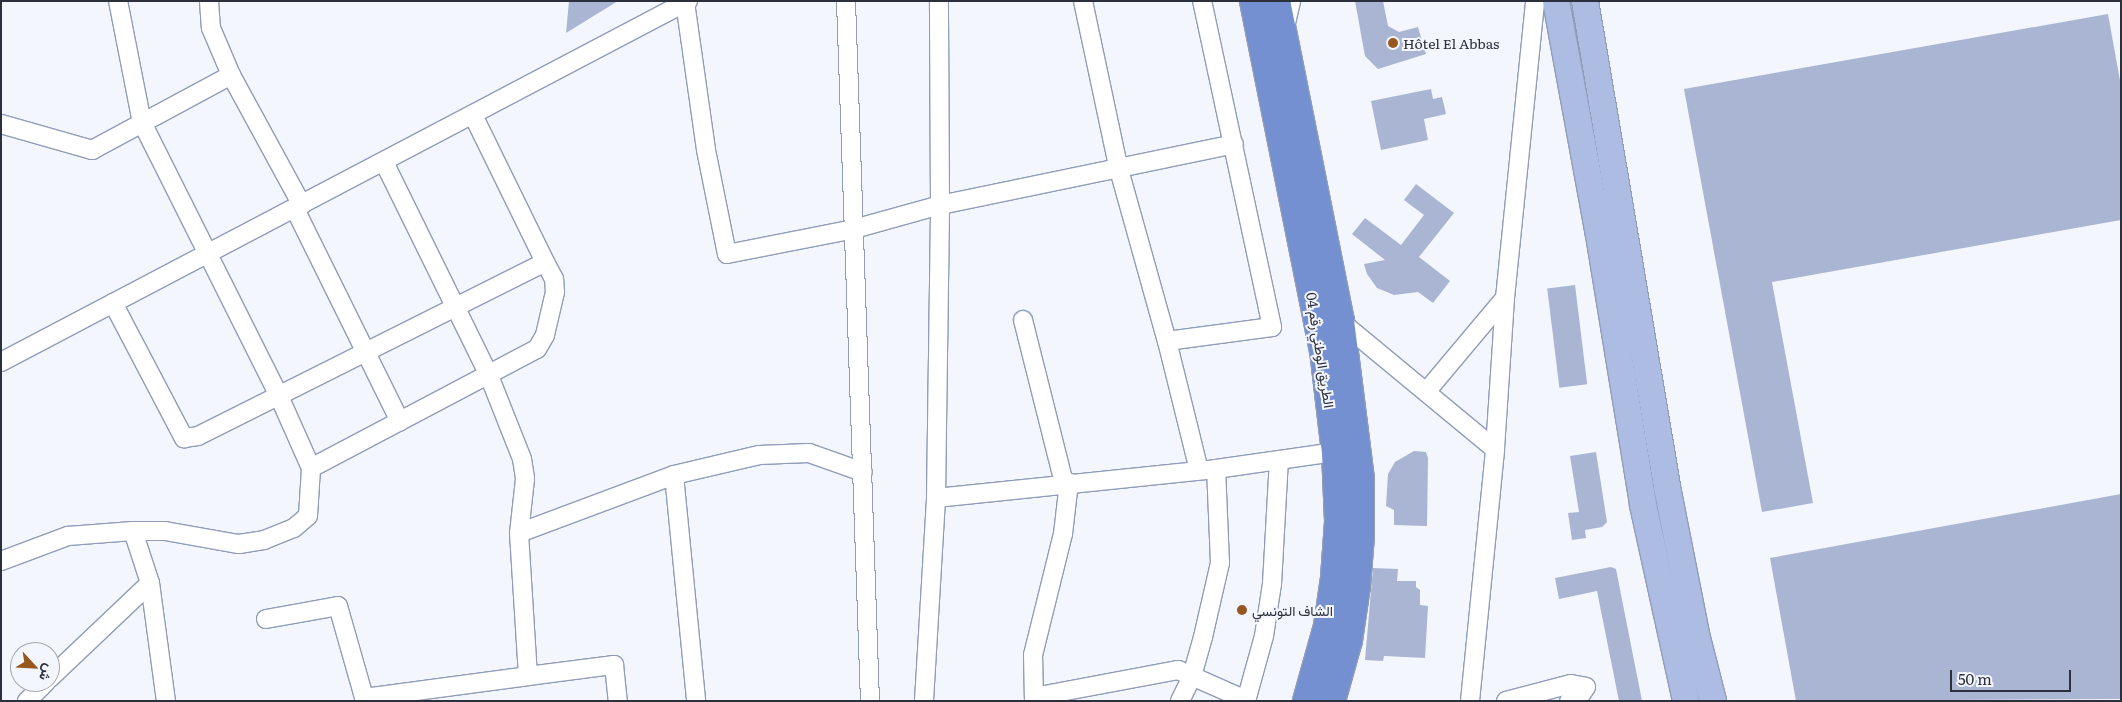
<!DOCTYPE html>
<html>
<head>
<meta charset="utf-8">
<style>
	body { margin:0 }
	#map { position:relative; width:2122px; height:702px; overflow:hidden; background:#f4f6fd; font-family:Literata,Vazirmatn,serif }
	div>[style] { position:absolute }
	.building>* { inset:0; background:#a9b5d3; transform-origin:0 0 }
	.roads { filter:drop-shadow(1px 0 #909cb9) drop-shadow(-1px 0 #909cb9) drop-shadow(0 1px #909cb9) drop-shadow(0 -1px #909cb9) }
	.lane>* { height:9px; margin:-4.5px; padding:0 4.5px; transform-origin:4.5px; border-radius:4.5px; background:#fff }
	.street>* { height:18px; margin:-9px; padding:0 9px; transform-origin:9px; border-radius:9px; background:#fff }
	.primary>* { height:26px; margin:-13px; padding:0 13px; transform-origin:13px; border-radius:13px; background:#acbce3 }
	.highway>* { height:28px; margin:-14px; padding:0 14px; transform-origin:14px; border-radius:14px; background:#7590d1 }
	.dots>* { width:14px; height:14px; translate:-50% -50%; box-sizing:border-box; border:2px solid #f4f6fd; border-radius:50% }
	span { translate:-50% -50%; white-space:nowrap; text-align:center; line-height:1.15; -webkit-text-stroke:4px #f4f6fd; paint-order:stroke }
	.poi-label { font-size:14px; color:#2b303c }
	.left { translate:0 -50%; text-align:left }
	.street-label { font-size:14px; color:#2b303c }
	.frame { position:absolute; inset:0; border:2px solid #2b303c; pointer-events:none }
	.north { position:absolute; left:10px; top:642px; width:50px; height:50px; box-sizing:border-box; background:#f4f6fd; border:1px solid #a4a7b0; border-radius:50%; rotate:115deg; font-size:14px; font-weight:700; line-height:20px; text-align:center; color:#2b303c }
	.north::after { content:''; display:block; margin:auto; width:18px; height:22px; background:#975820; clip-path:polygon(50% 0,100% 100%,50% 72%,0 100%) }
	.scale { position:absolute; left:1950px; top:670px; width:121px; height:22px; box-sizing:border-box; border:2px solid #2b303c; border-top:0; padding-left:6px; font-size:15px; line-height:18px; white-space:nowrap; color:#2b303c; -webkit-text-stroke:4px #f4f6fd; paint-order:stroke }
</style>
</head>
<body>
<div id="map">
	<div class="building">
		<i style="clip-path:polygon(569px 1px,618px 1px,566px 33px)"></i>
		<i style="clip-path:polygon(1355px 1px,1383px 1px,1388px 26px,1399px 32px,1418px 27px,1426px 54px,1378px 69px,1365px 56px)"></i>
		<i style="clip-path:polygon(2108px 14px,2121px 86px,2121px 220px,1772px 282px,1813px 503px,1762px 512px,1684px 89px)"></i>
		<i style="clip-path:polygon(1431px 89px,1433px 99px,1442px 97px,1446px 114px,1424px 119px,1428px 140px,1381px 150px,1371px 101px)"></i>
		<i style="clip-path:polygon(1416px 184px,1454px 213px,1419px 257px,1450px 281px,1433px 303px,1418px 292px,1394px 295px,1377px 288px,1367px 274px,1364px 264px,1385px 260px,1352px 234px,1365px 218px,1401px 245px,1424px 215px,1404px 200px)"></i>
		<i style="left:1575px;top:285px;width:100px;height:28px;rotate:83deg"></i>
		<i style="clip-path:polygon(1414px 451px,1426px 452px,1428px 458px,1427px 526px,1394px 525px,1394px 510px,1386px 506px,1388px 474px,1395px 462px)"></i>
		<i style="clip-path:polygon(1596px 452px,1607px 522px,1602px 527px,1585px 530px,1586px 538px,1572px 540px,1568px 513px,1579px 512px,1570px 456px)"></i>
		<i style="clip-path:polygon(2121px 494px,2121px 699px,1796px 701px,1770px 558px)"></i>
		<i style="clip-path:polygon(1611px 567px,1616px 569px,1642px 701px,1619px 701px,1597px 591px,1559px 599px,1555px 578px)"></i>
		<i style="clip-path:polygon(1373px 568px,1398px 569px,1397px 581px,1416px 581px,1416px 587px,1420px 590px,1420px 605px,1428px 606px,1425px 658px,1384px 656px,1383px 661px,1365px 660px)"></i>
	</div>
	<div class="roads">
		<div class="lane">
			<i style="left:1290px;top:23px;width:23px;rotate:-77deg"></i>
		</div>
		<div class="street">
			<i style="left:209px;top:1px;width:27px;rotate:86deg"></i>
			<i style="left:211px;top:28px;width:51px;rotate:66.9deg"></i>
			<i style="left:231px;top:75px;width:148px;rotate:61.4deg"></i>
			<i style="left:846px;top:1px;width:700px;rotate:88.04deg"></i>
			<i style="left:1083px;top:1px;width:169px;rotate:78deg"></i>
			<i style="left:1118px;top:166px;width:182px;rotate:74.4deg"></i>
			<i style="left:1167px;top:341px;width:133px;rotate:76.1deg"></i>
			<i style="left:685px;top:2px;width:149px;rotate:81.9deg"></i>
			<i style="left:706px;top:150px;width:106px;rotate:78.6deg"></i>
			<i style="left:727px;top:254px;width:129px;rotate:-11.1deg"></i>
			<i style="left:854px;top:229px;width:89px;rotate:-15.6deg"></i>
			<i style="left:940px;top:205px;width:300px;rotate:-11.7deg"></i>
			<i style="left:1px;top:124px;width:95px;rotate:15.9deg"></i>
			<i style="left:92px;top:150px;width:158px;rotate:-28.3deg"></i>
			<i style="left:384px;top:162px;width:235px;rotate:63.8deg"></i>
			<i style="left:488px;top:373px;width:92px;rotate:68.4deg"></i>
			<i style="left:522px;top:459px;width:20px;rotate:81deg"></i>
			<i style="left:525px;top:479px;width:54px;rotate:96.3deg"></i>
			<i style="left:519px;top:533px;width:143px;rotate:86.4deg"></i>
			<i style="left:528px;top:676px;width:87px;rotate:-7.3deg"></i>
			<i style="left:614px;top:665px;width:36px;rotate:84deg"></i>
			<i style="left:295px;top:209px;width:237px;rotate:63.7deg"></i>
			<i style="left:113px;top:303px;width:153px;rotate:62.3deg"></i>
			<i style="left:184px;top:438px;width:14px;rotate:-8deg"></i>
			<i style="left:198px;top:436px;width:388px;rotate:-26.6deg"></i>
			<i style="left:545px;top:262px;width:164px;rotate:-116.1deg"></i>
			<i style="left:1023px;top:320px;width:168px;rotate:75.9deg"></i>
			<i style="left:1340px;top:321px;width:201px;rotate:39.6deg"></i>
			<i style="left:1167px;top:341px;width:106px;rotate:-7.6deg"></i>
			<i style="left:1272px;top:327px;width:333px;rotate:-102.1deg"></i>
			<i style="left:1px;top:362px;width:776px;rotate:-27.72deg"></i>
			<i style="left:1426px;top:392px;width:123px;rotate:-50deg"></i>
			<i style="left:311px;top:468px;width:255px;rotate:-27.8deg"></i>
			<i style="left:537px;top:349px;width:16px;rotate:-60deg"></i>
			<i style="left:545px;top:335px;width:44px;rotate:-76.9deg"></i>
			<i style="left:555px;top:292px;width:13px;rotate:-94deg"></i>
			<i style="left:554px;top:279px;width:19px;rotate:-118deg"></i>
			<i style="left:674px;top:475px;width:227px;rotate:84.4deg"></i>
			<i style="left:936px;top:498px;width:281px;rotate:-5.9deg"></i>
			<i style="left:1216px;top:469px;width:121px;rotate:-8.1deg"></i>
			<i style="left:133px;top:531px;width:55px;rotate:71.9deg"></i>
			<i style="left:150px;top:583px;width:119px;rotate:82.3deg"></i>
			<i style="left:519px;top:533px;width:165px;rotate:-20.5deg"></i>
			<i style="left:674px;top:475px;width:87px;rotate:-13.2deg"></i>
			<i style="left:759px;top:455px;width:50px;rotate:-2.3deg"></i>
			<i style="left:809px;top:453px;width:57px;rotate:19.4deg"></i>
			<i style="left:1px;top:561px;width:72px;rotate:-20.5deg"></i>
			<i style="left:68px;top:536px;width:65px;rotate:-4.4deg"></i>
			<i style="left:133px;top:531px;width:32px"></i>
			<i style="left:165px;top:531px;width:75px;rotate:10deg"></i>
			<i style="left:239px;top:544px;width:25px;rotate:-9deg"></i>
			<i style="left:264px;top:540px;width:32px;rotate:-22deg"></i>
			<i style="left:294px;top:528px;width:18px;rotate:-41deg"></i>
			<i style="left:308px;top:516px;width:48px;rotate:-86.4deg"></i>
			<i style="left:311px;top:468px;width:81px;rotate:-114deg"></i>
			<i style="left:278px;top:394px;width:303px;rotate:-116.6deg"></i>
			<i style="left:142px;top:123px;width:124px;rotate:-101.1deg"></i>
			<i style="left:266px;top:619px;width:73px;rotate:-10.2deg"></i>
			<i style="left:338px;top:606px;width:99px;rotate:74.1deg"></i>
			<i style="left:50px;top:678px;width:138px;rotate:-43.5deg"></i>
			<i style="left:1034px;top:697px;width:147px;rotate:-10.6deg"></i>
			<i style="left:1178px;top:670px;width:74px;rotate:23.8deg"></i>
			<i style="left:364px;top:698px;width:165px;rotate:-7.6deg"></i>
			<i style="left:27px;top:701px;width:27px;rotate:-45deg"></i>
			<i style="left:924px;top:701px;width:203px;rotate:-86.6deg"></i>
			<i style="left:936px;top:498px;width:293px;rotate:-89.2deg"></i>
			<i style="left:940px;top:205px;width:204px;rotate:-90.3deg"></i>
			<i style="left:1034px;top:701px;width:46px;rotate:-91.2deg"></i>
			<i style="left:1033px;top:655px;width:125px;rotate:-76.1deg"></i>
			<i style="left:1063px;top:534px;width:52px;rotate:-83.4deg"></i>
			<i style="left:1180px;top:701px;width:28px;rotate:-64deg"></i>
			<i style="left:1192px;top:676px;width:41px;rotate:-74.2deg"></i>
			<i style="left:1203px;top:637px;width:76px;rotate:-77.1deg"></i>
			<i style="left:1220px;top:563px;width:94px;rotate:-92.4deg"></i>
			<i style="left:1246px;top:701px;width:67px;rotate:-74.5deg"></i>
			<i style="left:1264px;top:636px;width:53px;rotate:-81.3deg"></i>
			<i style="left:1272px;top:584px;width:124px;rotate:-86.8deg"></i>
			<i style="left:1470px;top:701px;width:253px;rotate:-84.3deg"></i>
			<i style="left:1495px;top:449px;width:151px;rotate:-86.2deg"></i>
			<i style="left:1505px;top:298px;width:299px;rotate:-84.2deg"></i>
			<i style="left:1506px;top:701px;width:67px;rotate:-14.7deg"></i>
			<i style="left:1571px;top:684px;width:15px;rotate:11deg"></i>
			<i style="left:1586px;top:687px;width:14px;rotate:124deg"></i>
			<i style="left:1578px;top:699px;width:9px;rotate:167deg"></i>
		</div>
		<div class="primary">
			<i style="left:1556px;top:1px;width:238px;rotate:79.6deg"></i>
			<i style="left:1599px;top:235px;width:274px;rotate:80.7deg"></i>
			<i style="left:1643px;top:505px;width:201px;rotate:77.6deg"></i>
			<i style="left:1585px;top:1px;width:493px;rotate:80.4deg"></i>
			<i style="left:1667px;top:487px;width:154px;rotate:78.8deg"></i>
			<i style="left:1697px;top:638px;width:65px;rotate:75.7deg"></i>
		</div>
		<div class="highway">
			<i style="left:1254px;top:1px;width:356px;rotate:78.7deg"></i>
			<i style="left:1324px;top:350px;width:103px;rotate:83.3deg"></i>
			<i style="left:1336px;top:452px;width:70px;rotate:87.5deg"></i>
			<i style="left:1339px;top:522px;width:56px;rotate:94.1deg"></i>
			<i style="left:1335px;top:578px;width:49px;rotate:98.3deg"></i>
			<i style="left:1328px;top:626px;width:78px;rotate:105.6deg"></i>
			<i style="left:1276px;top:1px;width:326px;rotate:78.7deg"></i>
			<i style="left:1340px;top:321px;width:160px;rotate:82.8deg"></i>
			<i style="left:1360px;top:480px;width:55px;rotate:90deg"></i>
			<i style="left:1360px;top:535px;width:51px;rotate:94.5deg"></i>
			<i style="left:1356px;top:586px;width:55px;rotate:98.4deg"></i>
			<i style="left:1348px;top:640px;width:63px;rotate:105.6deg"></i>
		</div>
	</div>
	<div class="dots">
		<i style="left:1393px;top:43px;background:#975820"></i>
		<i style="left:1242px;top:610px;background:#975820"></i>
	</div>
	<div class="poi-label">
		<span class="left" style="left:1403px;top:43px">Hôtel El Abbas</span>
		<span class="left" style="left:1252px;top:610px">الشاف التونسي</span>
	</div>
	<div class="street-label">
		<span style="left:1321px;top:350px;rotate:81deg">الطريق الوطني رقم 04</span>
	</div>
	<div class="frame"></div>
	<div class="north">ش</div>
	<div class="scale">50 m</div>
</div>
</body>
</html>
